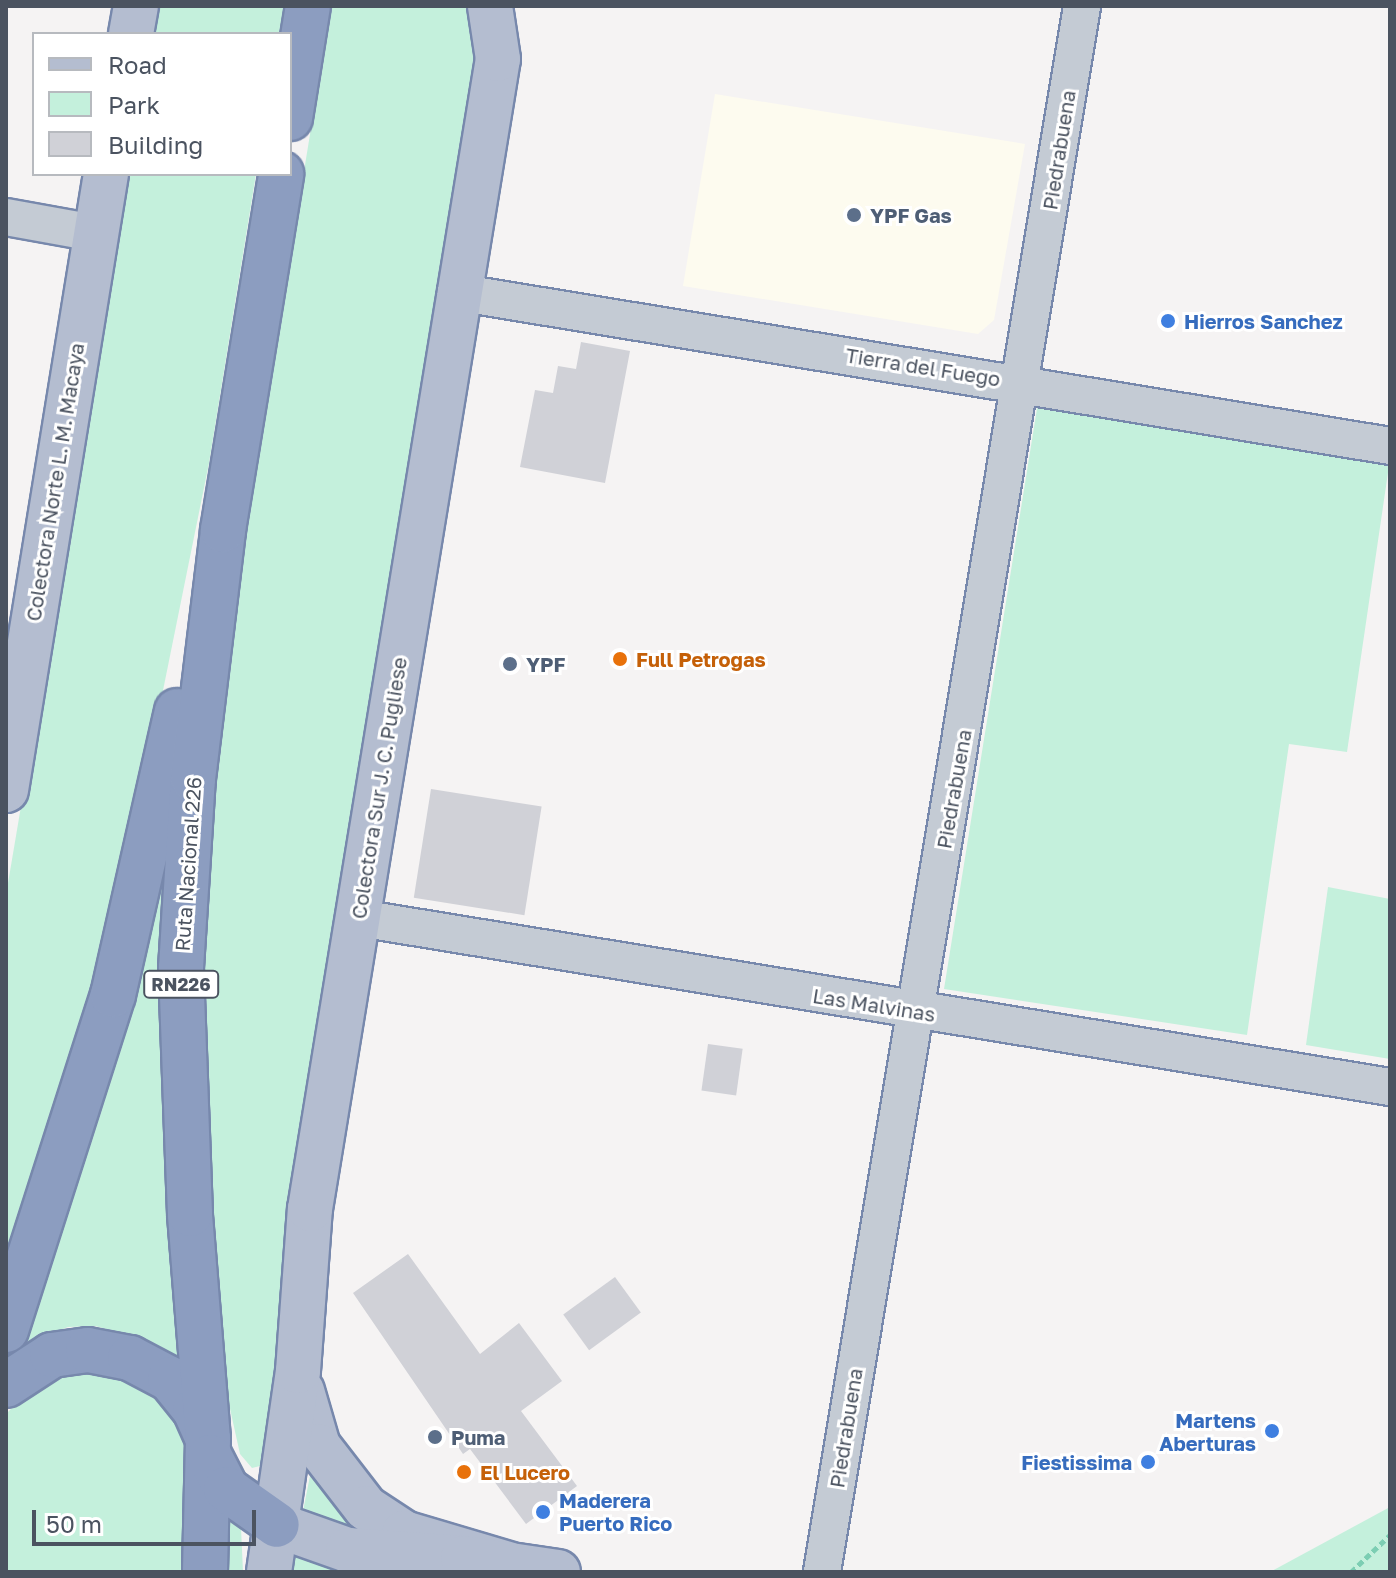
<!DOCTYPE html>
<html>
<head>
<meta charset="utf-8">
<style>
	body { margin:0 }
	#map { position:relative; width:1396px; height:1578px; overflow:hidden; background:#f5f3f3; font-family:"Golos Text",sans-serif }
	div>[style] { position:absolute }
	.commercial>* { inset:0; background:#fdfbef }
	.green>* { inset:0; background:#c4f0dc; transform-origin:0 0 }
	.building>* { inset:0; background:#d0d1d7; transform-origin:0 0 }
	.path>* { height:5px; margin-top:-2.5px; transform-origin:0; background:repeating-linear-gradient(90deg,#7cceb3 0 6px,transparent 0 10px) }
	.roads { filter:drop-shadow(2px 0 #7788ac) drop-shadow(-2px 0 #7788ac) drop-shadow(0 2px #7788ac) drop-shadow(0 -2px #7788ac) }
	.minor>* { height:36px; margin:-18px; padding:0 18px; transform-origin:18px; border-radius:18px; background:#c4cbd4 }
	.major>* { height:44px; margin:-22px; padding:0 22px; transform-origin:22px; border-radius:22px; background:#b4bdd0 }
	.highway>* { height:44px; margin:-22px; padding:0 22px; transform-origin:22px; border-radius:22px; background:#8c9dc0 }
	.dots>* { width:22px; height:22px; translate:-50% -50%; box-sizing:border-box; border:4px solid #fff; border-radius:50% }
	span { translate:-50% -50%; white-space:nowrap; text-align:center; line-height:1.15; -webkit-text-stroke:6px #fff; paint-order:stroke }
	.shield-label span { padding:2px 6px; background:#fff; border:2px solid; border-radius:6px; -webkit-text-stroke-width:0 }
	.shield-label { font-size:18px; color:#4b5360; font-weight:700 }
	.street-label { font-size:20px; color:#4b5360 }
	.service-label { font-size:20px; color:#4e5e75; font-weight:700 }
	.left { translate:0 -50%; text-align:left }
	.shop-label { font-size:20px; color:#366cbe; font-weight:700 }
	.right { translate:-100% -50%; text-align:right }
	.food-label { font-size:20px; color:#c56008; font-weight:700 }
	.frame { position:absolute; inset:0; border:8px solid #4b5360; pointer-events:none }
	.legend { position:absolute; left:32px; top:32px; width:260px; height:144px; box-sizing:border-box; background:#fff; border:2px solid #b7babf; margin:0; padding:10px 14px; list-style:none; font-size:24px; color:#4b5360 }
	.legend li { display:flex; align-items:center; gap:16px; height:40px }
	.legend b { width:40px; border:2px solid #b7babf }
	.scale { position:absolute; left:32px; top:1510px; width:224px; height:36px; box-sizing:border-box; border:4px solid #4b5360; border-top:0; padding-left:10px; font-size:24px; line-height:28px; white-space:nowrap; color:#4b5360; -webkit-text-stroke:6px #fff; paint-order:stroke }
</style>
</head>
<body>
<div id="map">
	<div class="commercial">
		<i style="clip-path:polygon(715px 94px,1025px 144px,994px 320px,978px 334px,683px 286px)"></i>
	</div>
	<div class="green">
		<i style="left:156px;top:6px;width:128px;height:28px"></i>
		<i style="clip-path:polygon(331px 6px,474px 6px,482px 46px,264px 1465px,252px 1468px,240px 1454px,223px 1377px,211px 1260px,199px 965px,209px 811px,235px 593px)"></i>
		<i style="clip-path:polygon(128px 174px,256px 174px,209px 463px,119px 908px,6px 1264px,6px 895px)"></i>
		<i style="clip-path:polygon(1039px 396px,1390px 459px,1347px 752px,1289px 744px,1247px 1035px,944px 989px)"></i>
		<i style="clip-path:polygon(179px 779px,188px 1367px,144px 1339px,95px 1326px,68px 1327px,11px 1349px)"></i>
		<i style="clip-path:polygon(1328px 887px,1390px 899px,1390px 1059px,1306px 1045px)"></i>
		<i style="clip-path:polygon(79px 1368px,150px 1385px,187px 1435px,187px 1572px,6px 1572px,6px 1414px,38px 1381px)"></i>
		<i style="clip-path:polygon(311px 1471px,362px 1522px,358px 1532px,303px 1511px)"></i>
		<i style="clip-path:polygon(233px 1505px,241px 1528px,243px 1572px,223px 1572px)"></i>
		<i style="clip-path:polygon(1390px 1507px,1390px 1572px,1270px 1572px)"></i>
		<i style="clip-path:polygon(297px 1544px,433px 1572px,293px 1572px)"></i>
	</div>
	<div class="building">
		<i style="clip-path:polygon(581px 342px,630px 351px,605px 483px,520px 467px,535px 390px,553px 393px,558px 366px,576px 369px)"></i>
		<i style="left:431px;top:789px;width:112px;height:110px;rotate:9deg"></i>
		<i style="left:708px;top:1044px;width:35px;height:47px;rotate:8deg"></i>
		<i style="clip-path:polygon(408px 1254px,480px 1354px,519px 1323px,562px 1381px,521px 1411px,577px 1486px,526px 1524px,470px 1449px,463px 1454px,353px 1293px)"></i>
		<i style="left:615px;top:1277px;width:44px;height:64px;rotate:54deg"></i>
	</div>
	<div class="path">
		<i style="left:1351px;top:1572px;width:54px;rotate:-43.5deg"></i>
	</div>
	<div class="roads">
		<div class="minor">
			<i style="left:6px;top:217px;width:90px;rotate:10.2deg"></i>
			<i style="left:456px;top:292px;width:947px;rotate:9.36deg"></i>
			<i style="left:359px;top:918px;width:1045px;rotate:9.31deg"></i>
			<i style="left:822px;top:1572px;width:1587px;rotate:-80.57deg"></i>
		</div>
		<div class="major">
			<i style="left:131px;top:34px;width:28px;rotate:-80deg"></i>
			<i style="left:6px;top:790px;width:624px;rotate:-80.78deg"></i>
			<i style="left:302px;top:1391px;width:57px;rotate:73.8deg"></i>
			<i style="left:318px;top:1446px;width:78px;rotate:52.3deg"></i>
			<i style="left:366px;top:1508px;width:45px;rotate:33.3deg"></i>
			<i style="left:404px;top:1533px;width:109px;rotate:16.6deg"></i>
			<i style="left:277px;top:1525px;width:75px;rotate:19.4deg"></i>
			<i style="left:348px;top:1550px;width:115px;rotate:4deg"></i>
			<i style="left:463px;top:1558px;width:96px;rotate:8.4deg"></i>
			<i style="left:269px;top:1572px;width:203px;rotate:-81.8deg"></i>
			<i style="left:298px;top:1371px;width:162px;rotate:-85.8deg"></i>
			<i style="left:310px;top:1209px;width:1165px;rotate:-80.72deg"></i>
			<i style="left:498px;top:59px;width:54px;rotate:-98.6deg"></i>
		</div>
		<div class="highway">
			<i style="left:290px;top:118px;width:113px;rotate:-80.9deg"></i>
			<i style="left:6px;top:1330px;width:352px;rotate:-72.3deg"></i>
			<i style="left:113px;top:995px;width:291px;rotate:-77.3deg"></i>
			<i style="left:6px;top:1385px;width:55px;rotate:-33.1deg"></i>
			<i style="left:52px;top:1355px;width:36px;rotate:-8deg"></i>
			<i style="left:88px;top:1350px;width:43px;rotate:10.8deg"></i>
			<i style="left:130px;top:1358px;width:45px;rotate:27.7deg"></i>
			<i style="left:170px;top:1379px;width:40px;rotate:51deg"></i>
			<i style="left:195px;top:1410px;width:32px;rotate:66deg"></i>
			<i style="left:208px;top:1439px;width:133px;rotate:91.3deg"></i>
			<i style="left:208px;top:1439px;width:226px;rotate:-94.6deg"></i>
			<i style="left:190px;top:1214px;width:246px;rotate:-92.1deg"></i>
			<i style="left:181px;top:968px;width:189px;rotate:-86.4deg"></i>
			<i style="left:193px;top:779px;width:251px;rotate:-83.1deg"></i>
			<i style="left:223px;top:530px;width:361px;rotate:-80.7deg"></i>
			<i style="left:210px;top:1457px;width:36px;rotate:63deg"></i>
			<i style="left:226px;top:1489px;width:62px;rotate:35.2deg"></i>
		</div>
	</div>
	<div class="dots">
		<i style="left:854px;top:215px;background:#5c6f8a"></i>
		<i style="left:1168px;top:321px;background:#3f7fe0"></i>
		<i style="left:620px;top:659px;background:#e8710a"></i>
		<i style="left:510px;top:664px;background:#5c6f8a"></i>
		<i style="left:1272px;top:1431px;background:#3f7fe0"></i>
		<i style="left:435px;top:1437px;background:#5c6f8a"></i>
		<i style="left:1148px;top:1462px;background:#3f7fe0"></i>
		<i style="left:464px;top:1472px;background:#e8710a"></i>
		<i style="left:543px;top:1512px;background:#3f7fe0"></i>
	</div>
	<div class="shield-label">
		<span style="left:181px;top:984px">RN226</span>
	</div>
	<div class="street-label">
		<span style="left:1059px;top:150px;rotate:-81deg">Piedrabuena</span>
		<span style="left:923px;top:367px;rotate:9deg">Tierra del Fuego</span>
		<span style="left:55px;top:482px;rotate:-81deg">Colectora Norte L. M. Macaya</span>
		<span style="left:379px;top:788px;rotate:-81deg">Colectora Sur J. C. Pugliese</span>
		<span style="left:954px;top:789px;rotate:-80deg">Piedrabuena</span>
		<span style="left:188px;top:864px;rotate:-86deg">Ruta Nacional 226</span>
		<span style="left:874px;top:1005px;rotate:9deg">Las Malvinas</span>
		<span style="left:846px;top:1428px;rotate:-81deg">Piedrabuena</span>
	</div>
	<div class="service-label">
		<span class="left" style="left:870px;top:215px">YPF Gas</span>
		<span class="left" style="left:526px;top:664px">YPF</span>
		<span class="left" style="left:451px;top:1437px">Puma</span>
	</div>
	<div class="shop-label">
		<span class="left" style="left:1184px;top:321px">Hierros Sanchez</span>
		<span class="right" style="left:1256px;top:1432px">Martens<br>Aberturas</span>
		<span class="right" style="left:1132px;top:1462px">Fiestissima</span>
		<span class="left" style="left:559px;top:1512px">Maderera<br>Puerto Rico</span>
	</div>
	<div class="food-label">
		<span class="left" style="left:636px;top:659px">Full Petrogas</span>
		<span class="left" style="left:480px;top:1472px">El Lucero</span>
	</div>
	<div class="frame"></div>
	<ul class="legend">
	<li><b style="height:10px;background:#b4bdd0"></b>Road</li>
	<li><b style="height:22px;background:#c4f0dc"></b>Park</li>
	<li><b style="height:22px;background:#d0d1d7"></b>Building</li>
	</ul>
	<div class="scale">50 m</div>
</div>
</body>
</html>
